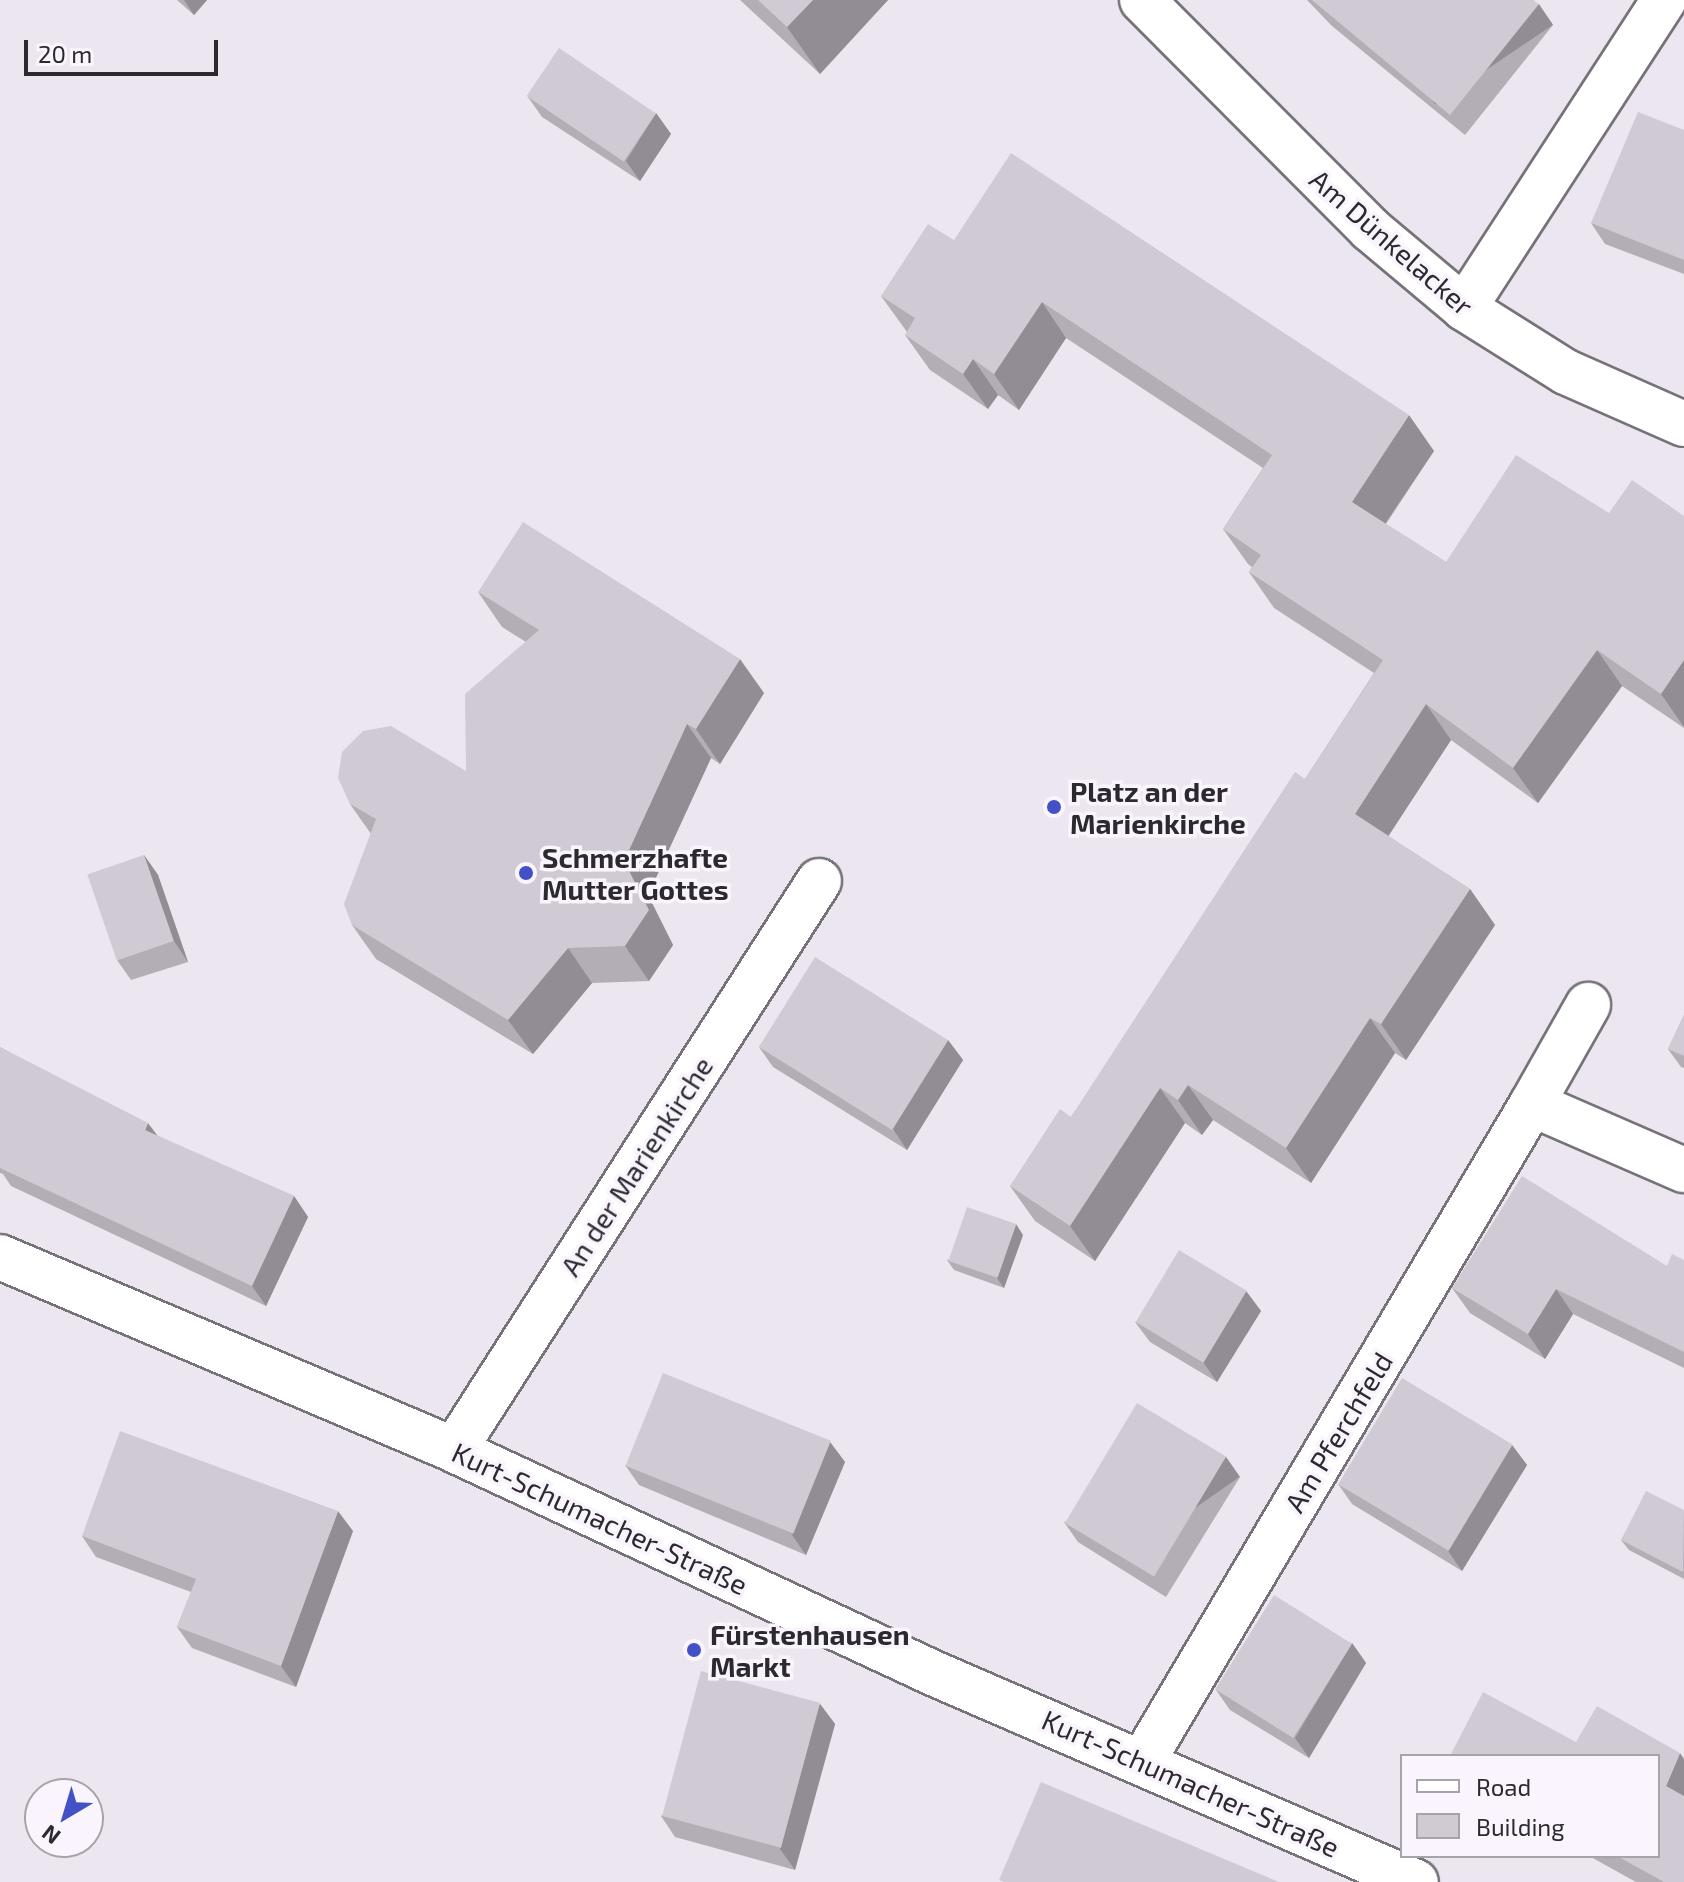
<!DOCTYPE html>
<html>
<head>
<meta charset="utf-8">
<style>
	body { margin:0 }
	#map { position:relative; width:1684px; height:1882px; overflow:hidden; background:#ece6f0; font-family:"Exo 2",sans-serif }
	div>[style] { position:absolute }
	.roads { filter:drop-shadow(2px 0 #77727a) drop-shadow(-2px 0 #77727a) drop-shadow(0 2px #77727a) drop-shadow(0 -2px #77727a) }
	.street>* { height:44px; margin:-22px; padding:0 22px; transform-origin:22px; border-radius:22px; background:#fff }
	.wall>* { inset:0; background:#b3aeb6 }
	.shaded-wall>* { inset:0; background:#928d94; transform-origin:0 0 }
	.building>* { inset:0; background:#d0cad4; transform-origin:0 0 }
	.dots>* { width:22px; height:22px; translate:-50% -50%; box-sizing:border-box; border:4px solid #f9f4fd; border-radius:50% }
	span { translate:-50% -50%; white-space:nowrap; text-align:center; line-height:1.15; -webkit-text-stroke:7px #f9f4fd; paint-order:stroke }
	.street-label { font-size:28px; color:#2c2a2e }
	.poi-label { font-size:28px; color:#2c2a2e; font-weight:700 }
	.left { translate:0 -50%; text-align:left }
	.legend { position:absolute; left:1400px; top:1754px; width:260px; height:104px; box-sizing:border-box; background:#f9f4fd; border:2px solid #a7a3aa; margin:0; padding:10px 14px; list-style:none; font-size:24px; color:#2c2a2e }
	.legend li { display:flex; align-items:center; gap:16px; height:40px }
	.legend b { width:40px; border:2px solid #a7a3aa }
	.north { position:absolute; left:24px; top:1778px; width:80px; height:80px; box-sizing:border-box; background:#f9f4fd; border:2px solid #a7a3aa; border-radius:50%; rotate:218deg; font-size:22px; font-weight:700; line-height:32px; text-align:center; color:#2c2a2e }
	.north::after { content:''; display:block; margin:auto; width:28px; height:36px; background:#4351c6; clip-path:polygon(50% 0,100% 100%,50% 72%,0 100%) }
	.scale { position:absolute; left:24px; top:40px; width:194px; height:36px; box-sizing:border-box; border:4px solid #2c2a2e; border-top:0; padding-left:10px; font-size:24px; line-height:28px; white-space:nowrap; color:#2c2a2e; -webkit-text-stroke:6px #f9f4fd; paint-order:stroke }
</style>
</head>
<body>
<div id="map">
	<div class="roads">
		<div class="street">
			<i style="left:1142px;top:0;width:323px;rotate:45.1deg"></i>
			<i style="left:1370px;top:229px;width:123px;rotate:40deg"></i>
			<i style="left:1464px;top:308px;width:120px;rotate:32.1deg"></i>
			<i style="left:1566px;top:372px;width:129px;rotate:23.8deg"></i>
			<i style="left:1464px;top:308px;width:367px;rotate:-57deg"></i>
			<i style="left:1532px;top:1104px;width:114px;rotate:-60.5deg"></i>
			<i style="left:0;top:1257px;width:493px;rotate:23deg"></i>
			<i style="left:454px;top:1450px;width:528px;rotate:24.96deg"></i>
			<i style="left:933px;top:1673px;width:526px;rotate:23.4deg"></i>
			<i style="left:454px;top:1450px;width:676px;rotate:-57.32deg"></i>
			<i style="left:1144px;top:1759px;width:761px;rotate:-59.36deg"></i>
			<i style="left:1532px;top:1104px;width:166px;rotate:23.5deg"></i>
		</div>
	</div>
	<div class="wall">
		<i style="clip-path:polygon(177px 0,207px 0,194px 15px)"></i>
		<i style="clip-path:polygon(740px 0,888px 0,820px 74px)"></i>
		<i style="clip-path:polygon(1307px 0,1533px 0,1553px 25px,1465px 135px,1332px 26px)"></i>
		<i style="clip-path:polygon(528px 97px,656px 113px,671px 134px,640px 181px,542px 117px)"></i>
		<i style="clip-path:polygon(1684px 130px,1684px 274px,1605px 244px,1591px 223px)"></i>
		<i style="clip-path:polygon(954px 240px,1434px 451px,1386px 524px,1446px 562px,1609px 513px,1684px 516px,1684px 728px,1622px 686px,1538px 803px,1451px 740px,1388px 836px,1470px 889px,1495px 925px,1406px 1060px,1395px 1053px,1311px 1183px,1213px 1120px,1202px 1135px,1185px 1123px,1095px 1261px,1035px 1221px,1010px 1186px,1071px 1117px,1305px 779px,1374px 673px,1274px 608px,1249px 572px,1252px 567px,1248px 564px,1223px 529px,1263px 468px,1066px 338px,1019px 410px,998px 395px,988px 409px,930px 370px,905px 335px,907px 332px,881px 296px)"></i>
		<i style="clip-path:polygon(478px 592px,764px 693px,720px 764px,711px 758px,648px 895px,673px 945px,649px 981px,592px 983px,533px 1054px,376px 959px,352px 925px,371px 834px,350px 804px,466px 771px,526px 642px,502px 627px)"></i>
		<i style="clip-path:polygon(144px 855px,158px 875px,188px 962px,131px 980px,117px 960px)"></i>
		<i style="clip-path:polygon(1684px 1015px,1684px 1068px,1681px 1067px,1668px 1049px)"></i>
		<i style="clip-path:polygon(948px 1040px,963px 1060px,907px 1150px,773px 1067px,759px 1047px)"></i>
		<i style="clip-path:polygon(0 1047px,157px 1136px,294px 1196px,308px 1217px,266px 1306px,11px 1186px,3px 1174px,0 1173px)"></i>
		<i style="clip-path:polygon(1023px 1235px,1004px 1288px,954px 1270px,947px 1260px)"></i>
		<i style="clip-path:polygon(1684px 1260px,1684px 1368px,1573px 1314px,1545px 1359px,1470px 1313px,1452px 1288px,1667px 1266px)"></i>
		<i style="clip-path:polygon(1246px 1291px,1261px 1311px,1217px 1382px,1150px 1342px,1135px 1322px)"></i>
		<i style="clip-path:polygon(830px 1442px,845px 1462px,806px 1555px,639px 1485px,625px 1465px)"></i>
		<i style="clip-path:polygon(1512px 1445px,1527px 1465px,1462px 1571px,1352px 1504px,1338px 1484px)"></i>
		<i style="clip-path:polygon(1226px 1457px,1240px 1477px,1166px 1597px,1078px 1542px,1064px 1522px)"></i>
		<i style="clip-path:polygon(1684px 1510px,1684px 1579px,1629px 1550px,1621px 1540px)"></i>
		<i style="clip-path:polygon(353px 1531px,296px 1687px,192px 1648px,177px 1627px,191px 1592px,96px 1557px,82px 1536px)"></i>
		<i style="clip-path:polygon(1352px 1643px,1366px 1663px,1309px 1758px,1230px 1710px,1216px 1690px)"></i>
		<i style="clip-path:polygon(820px 1704px,835px 1724px,795px 1870px,675px 1837px,661px 1816px)"></i>
		<i style="clip-path:polygon(1576px 1742px,1684px 1882px,1636px 1882px,1589px 1856px,1658px 1856px)"></i>
	</div>
	<div class="shaded-wall">
		<i style="clip-path:polygon(184px 0,207px 0,194px 15px)"></i>
		<i style="clip-path:polygon(813px 0,888px 0,820px 74px,787px 27px)"></i>
		<i style="left:1539px;top:4px;width:25px;height:142px;rotate:56deg"></i>
		<i style="clip-path:polygon(656px 113px,671px 134px,640px 181px,626px 161px)"></i>
		<i style="clip-path:polygon(1042px 302px,1066px 338px,1019px 410px,994px 374px)"></i>
		<i style="clip-path:polygon(973px 359px,998px 395px,988px 409px,963px 374px)"></i>
		<i style="clip-path:polygon(1409px 415px,1434px 451px,1376px 537px,1352px 502px)"></i>
		<i style="clip-path:polygon(1597px 650px,1622px 686px,1538px 803px,1513px 768px)"></i>
		<i style="clip-path:polygon(740px 659px,764px 693px,720px 764px,696px 729px)"></i>
		<i style="clip-path:polygon(1684px 660px,1684px 727px,1661px 694px)"></i>
		<i style="clip-path:polygon(1426px 704px,1451px 740px,1380px 849px,1355px 814px)"></i>
		<i style="clip-path:polygon(687px 724px,711px 758px,648px 895px,673px 945px,649px 981px,625px 946px,624px 861px)"></i>
		<i style="clip-path:polygon(144px 855px,158px 875px,188px 962px,174px 941px)"></i>
		<i style="clip-path:polygon(1470px 889px,1495px 925px,1406px 1060px,1381px 1024px)"></i>
		<i style="clip-path:polygon(568px 948px,592px 983px,533px 1054px,508px 1020px)"></i>
		<i style="clip-path:polygon(1370px 1018px,1395px 1053px,1311px 1183px,1286px 1148px)"></i>
		<i style="clip-path:polygon(948px 1040px,963px 1060px,907px 1150px,893px 1129px)"></i>
		<i style="clip-path:polygon(1188px 1085px,1213px 1120px,1202px 1135px,1178px 1100px)"></i>
		<i style="clip-path:polygon(1160px 1088px,1185px 1123px,1095px 1261px,1070px 1226px)"></i>
		<i style="clip-path:polygon(148px 1123px,163px 1143px,145px 1130px)"></i>
		<i style="clip-path:polygon(294px 1196px,308px 1217px,266px 1306px,252px 1286px)"></i>
		<i style="clip-path:polygon(1016px 1224px,1023px 1235px,1004px 1288px,997px 1278px)"></i>
		<i style="clip-path:polygon(1556px 1289px,1573px 1314px,1545px 1359px,1528px 1334px)"></i>
		<i style="clip-path:polygon(1246px 1291px,1261px 1311px,1217px 1382px,1203px 1362px)"></i>
		<i style="clip-path:polygon(830px 1442px,845px 1462px,806px 1555px,792px 1535px)"></i>
		<i style="clip-path:polygon(1512px 1445px,1527px 1465px,1462px 1571px,1448px 1551px)"></i>
		<i style="left:1226px;top:1457px;width:24px;height:141px;rotate:55deg"></i>
		<i style="clip-path:polygon(338px 1511px,353px 1531px,296px 1687px,281px 1666px)"></i>
		<i style="clip-path:polygon(1352px 1643px,1366px 1663px,1309px 1758px,1295px 1738px)"></i>
		<i style="clip-path:polygon(820px 1704px,835px 1724px,795px 1870px,780px 1849px)"></i>
		<i style="clip-path:polygon(1680px 1753px,1684px 1759px,1684px 1811px,1666px 1786px)"></i>
	</div>
	<div class="building">
		<i style="clip-path:polygon(758px 0,813px 0,787px 27px)"></i>
		<i style="clip-path:polygon(1312px 0,1533px 0,1539px 4px,1450px 115px)"></i>
		<i style="left:559px;top:48px;width:117px;height:58px;rotate:34deg"></i>
		<i style="clip-path:polygon(1638px 112px,1684px 130px,1684px 260px,1591px 223px)"></i>
		<i style="clip-path:polygon(1011px 153px,1409px 415px,1352px 502px,1446px 562px,1516px 455px,1609px 513px,1632px 480px,1684px 516px,1684px 660px,1661px 694px,1597px 650px,1513px 768px,1426px 704px,1355px 814px,1470px 889px,1381px 1024px,1370px 1018px,1286px 1148px,1188px 1085px,1178px 1100px,1160px 1088px,1070px 1226px,1010px 1186px,1060px 1109px,1071px 1117px,1295px 772px,1305px 779px,1383px 660px,1249px 572px,1261px 555px,1223px 529px,1272px 455px,1042px 302px,994px 374px,973px 359px,963px 374px,905px 335px,915px 318px,881px 296px,928px 224px,954px 240px)"></i>
		<i style="clip-path:polygon(523px 522px,740px 659px,696px 729px,687px 724px,624px 861px,649px 910px,625px 946px,568px 948px,508px 1020px,352px 925px,344px 904px,376px 819px,350px 804px,338px 778px,342px 752px,363px 731px,391px 726px,466px 771px,465px 694px,539px 630px,478px 592px)"></i>
		<i style="left:144px;top:855px;width:91px;height:60px;rotate:71deg"></i>
		<i style="left:815px;top:957px;width:157px;height:106px;rotate:32deg"></i>
		<i style="clip-path:polygon(1684px 1015px,1684px 1056px,1668px 1049px)"></i>
		<i style="clip-path:polygon(0 1047px,148px 1123px,145px 1130px,294px 1196px,252px 1286px,0 1168px)"></i>
		<i style="clip-path:polygon(1522px 1176px,1667px 1266px,1672px 1254px,1684px 1260px,1684px 1352px,1556px 1289px,1528px 1334px,1452px 1288px)"></i>
		<i style="left:967px;top:1207px;width:52px;height:57px;rotate:19deg"></i>
		<i style="left:1179px;top:1250px;width:79px;height:84px;rotate:31deg"></i>
		<i style="left:663px;top:1373px;width:181px;height:100px;rotate:22deg"></i>
		<i style="left:1402px;top:1378px;width:129px;height:124px;rotate:31deg"></i>
		<i style="left:1137px;top:1403px;width:104px;height:140px;rotate:31deg"></i>
		<i style="clip-path:polygon(120px 1431px,338px 1511px,281px 1666px,177px 1627px,196px 1579px,82px 1536px)"></i>
		<i style="clip-path:polygon(1646px 1491px,1684px 1510px,1683px 1572px,1621px 1540px)"></i>
		<i style="left:1274px;top:1595px;width:92px;height:111px;rotate:32deg"></i>
		<i style="left:701px;top:1671px;width:123px;height:150px;rotate:15deg"></i>
		<i style="clip-path:polygon(1483px 1692px,1576px 1742px,1597px 1706px,1680px 1753px,1666px 1786px,1684px 1796px,1684px 1882px,1664px 1882px,1617px 1856px,1658px 1856px,1658px 1756px,1450px 1756px)"></i>
		<i style="clip-path:polygon(1041px 1782px,1279px 1882px,1004px 1882px,999px 1880px)"></i>
	</div>
	<div class="dots">
		<i style="left:1054px;top:807px;background:#4351c6"></i>
		<i style="left:526px;top:873px;background:#4351c6"></i>
		<i style="left:694px;top:1650px;background:#4351c6"></i>
	</div>
	<div class="street-label">
		<span style="left:1392px;top:242px;rotate:41deg">Am Dünkelacker</span>
		<span style="left:636px;top:1166px;rotate:-57deg">An der Marienkirche</span>
		<span style="left:1338px;top:1432px;rotate:-59deg">Am Pferchfeld</span>
		<span style="left:600px;top:1518px;rotate:25deg">Kurt-Schumacher-Straße</span>
		<span style="left:1191px;top:1783px;rotate:24deg">Kurt-Schumacher-Straße</span>
	</div>
	<div class="poi-label">
		<span class="left" style="left:1070px;top:807px">Platz an der<br>Marienkirche</span>
		<span class="left" style="left:542px;top:873px">Schmerzhafte<br>Mutter Gottes</span>
		<span class="left" style="left:710px;top:1650px">Fürstenhausen<br>Markt</span>
	</div>
	<ul class="legend">
	<li><b style="height:10px;background:#fff"></b>Road</li>
	<li><b style="height:22px;background:#d0cad4"></b>Building</li>
	</ul>
	<div class="north">N</div>
	<div class="scale">20 m</div>
</div>
</body>
</html>
